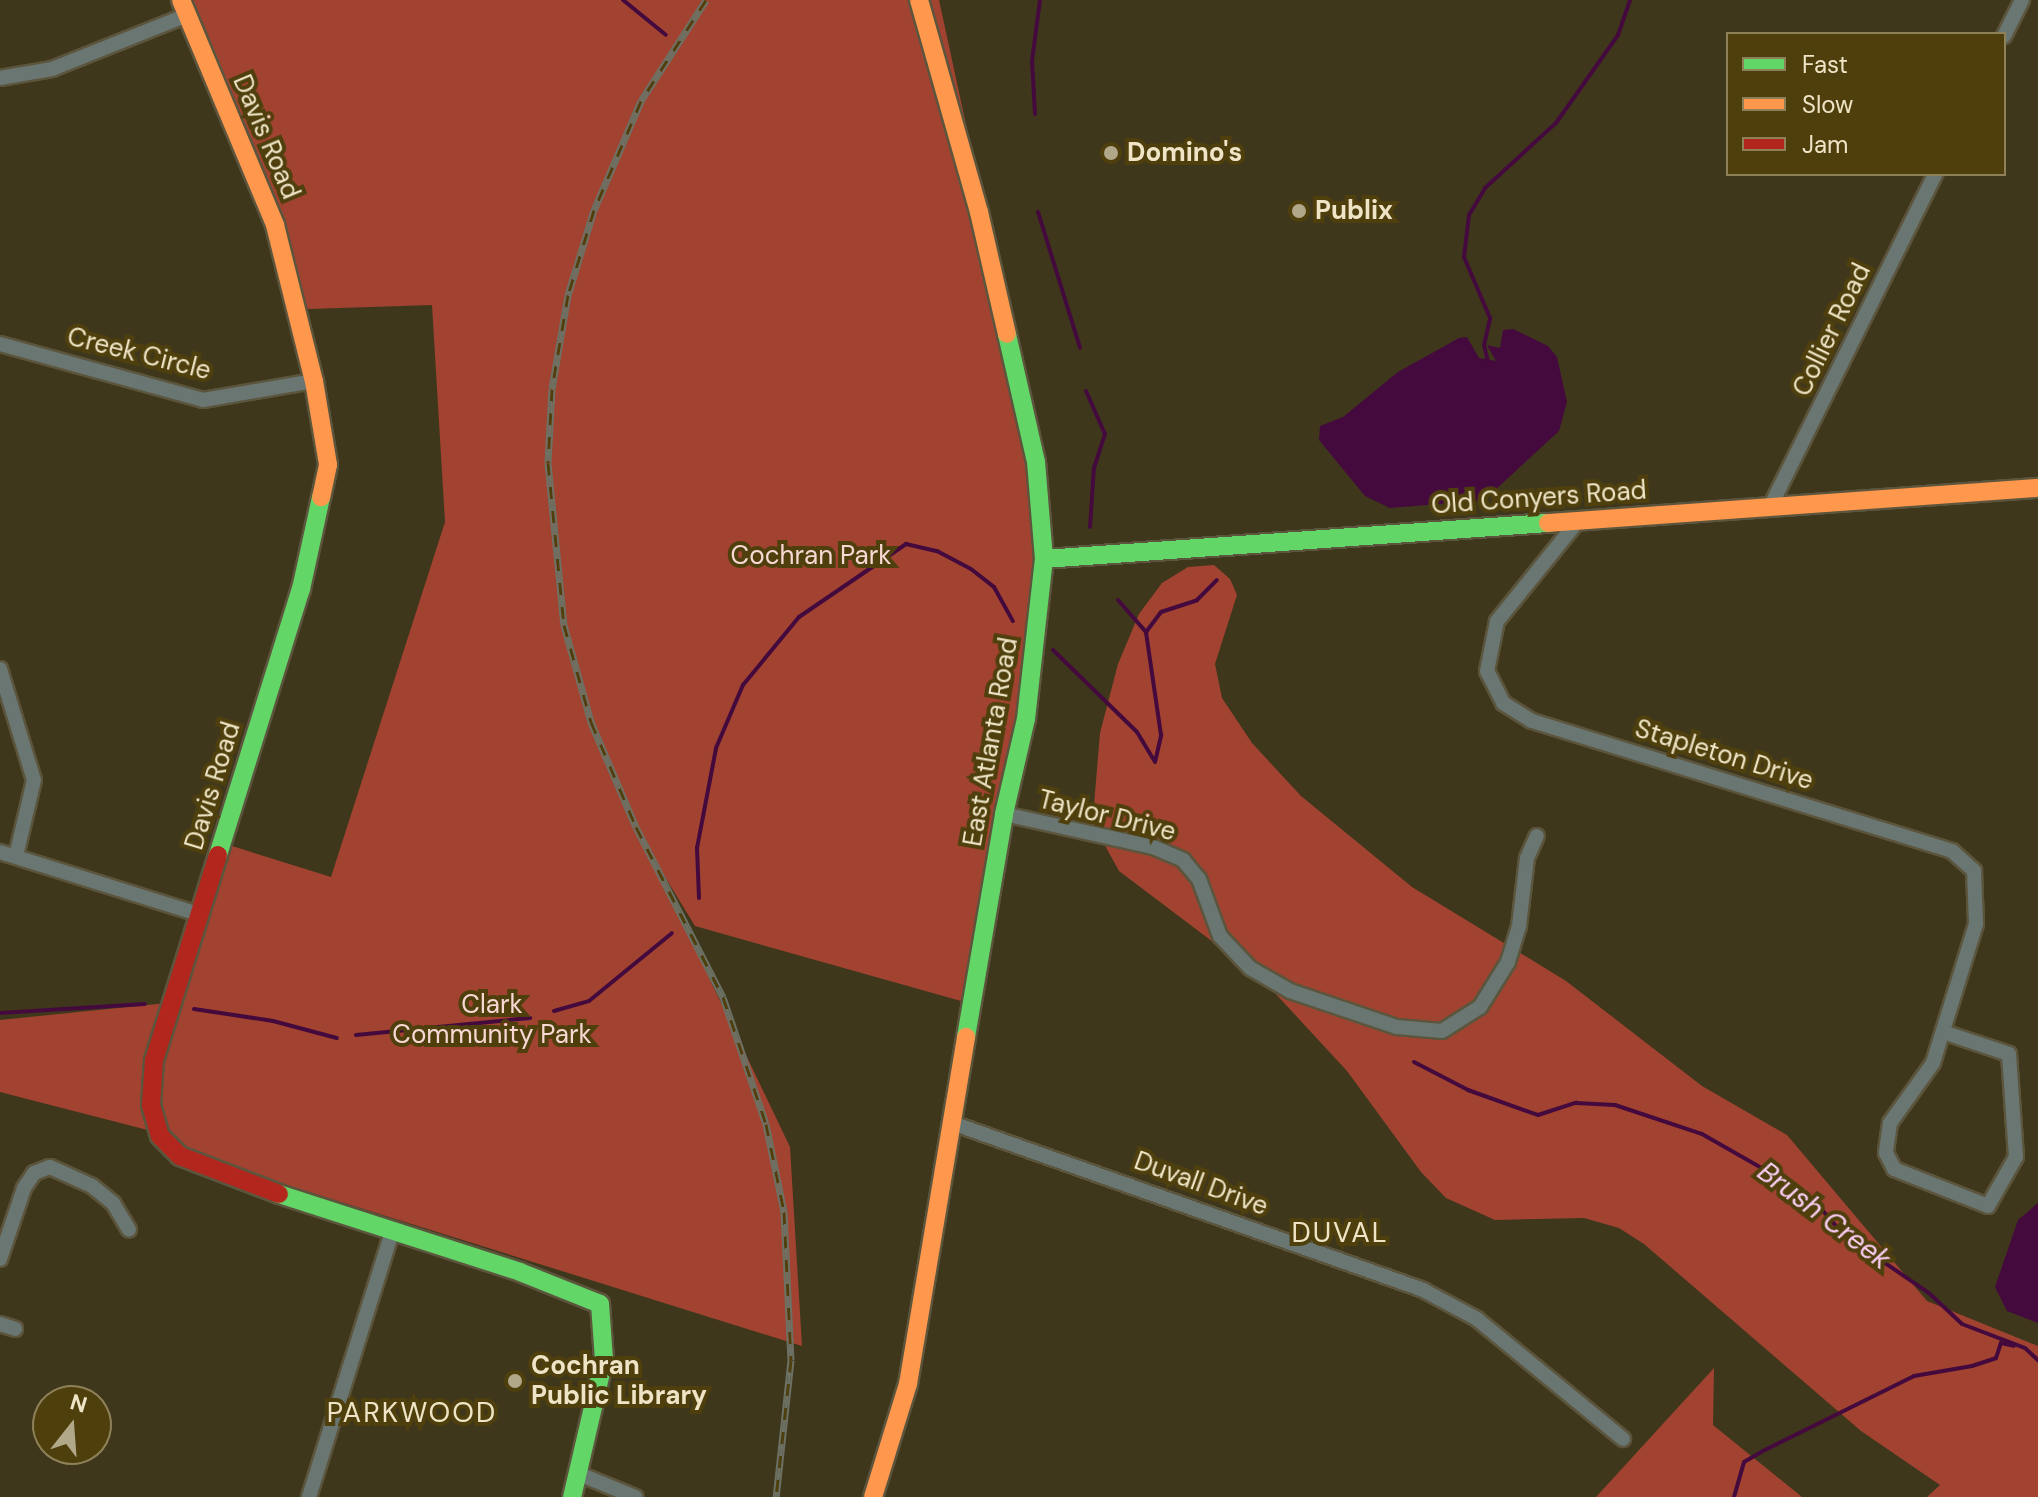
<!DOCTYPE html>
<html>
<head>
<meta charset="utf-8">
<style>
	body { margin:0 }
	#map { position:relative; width:2038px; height:1497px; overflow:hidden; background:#3f371c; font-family:"DM Sans",sans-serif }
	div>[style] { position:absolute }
	.green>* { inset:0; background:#a14330 }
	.water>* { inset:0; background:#440a3d }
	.stream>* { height:4px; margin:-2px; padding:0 2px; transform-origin:2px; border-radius:2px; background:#440a3d }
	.roads { filter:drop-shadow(2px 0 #5c553d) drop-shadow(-2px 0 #5c553d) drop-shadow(0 2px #5c553d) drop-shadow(0 -2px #5c553d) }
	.street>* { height:14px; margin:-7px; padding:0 7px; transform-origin:7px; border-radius:7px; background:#697671 }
	.fast>* { height:18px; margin:-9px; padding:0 9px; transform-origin:9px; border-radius:9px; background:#63d668 }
	.slow>* { height:18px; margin:-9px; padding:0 9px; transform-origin:9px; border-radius:9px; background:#ff974d }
	.jam>* { height:18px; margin:-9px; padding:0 9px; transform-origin:9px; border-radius:9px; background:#b3261e }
	.rail>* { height:7px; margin-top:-3.5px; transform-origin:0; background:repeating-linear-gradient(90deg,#4e3f0d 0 12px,#6d7164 0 24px); box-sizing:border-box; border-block:2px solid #6d7164 }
	.dots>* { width:22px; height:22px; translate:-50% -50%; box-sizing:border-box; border:4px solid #4e3f0d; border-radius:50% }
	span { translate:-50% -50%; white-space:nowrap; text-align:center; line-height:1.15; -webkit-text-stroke:8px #4e3f0d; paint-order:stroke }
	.street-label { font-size:26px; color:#efe5c6 }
	.poi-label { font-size:26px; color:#efe5c6; font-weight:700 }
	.left { translate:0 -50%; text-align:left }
	.park-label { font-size:26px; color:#f7d8d2 }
	.water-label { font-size:28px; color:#f9cdf2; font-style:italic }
	.neighbourhood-label { font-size:28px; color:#efe5c6; letter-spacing:2px }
	.legend { position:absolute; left:1726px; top:32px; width:280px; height:144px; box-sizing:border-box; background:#4e3f0d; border:2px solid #8e8157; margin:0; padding:10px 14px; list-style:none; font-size:24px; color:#efe5c6 }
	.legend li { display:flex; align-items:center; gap:16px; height:40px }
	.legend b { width:40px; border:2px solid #8e8157 }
	.north { position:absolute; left:32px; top:1385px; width:80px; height:80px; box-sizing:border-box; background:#4e3f0d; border:2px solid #8e8157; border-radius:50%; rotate:17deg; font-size:22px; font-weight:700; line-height:32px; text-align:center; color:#efe5c6 }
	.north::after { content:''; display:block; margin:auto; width:28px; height:36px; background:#b1a88a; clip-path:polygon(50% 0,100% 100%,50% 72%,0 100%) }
</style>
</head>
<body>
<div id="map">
	<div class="green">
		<i style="clip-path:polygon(188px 0,939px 0,1036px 447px,1051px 558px,1032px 686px,961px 1001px,695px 926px,646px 846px,790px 1147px,802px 1346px,293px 1187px,195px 1152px,167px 1135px,0 1092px,0 1020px,167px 1003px,154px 1060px,216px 841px,331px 877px,445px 522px,432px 305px,308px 309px)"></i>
		<i style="clip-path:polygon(1214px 565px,1230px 579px,1237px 595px,1215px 664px,1222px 698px,1252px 743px,1301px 796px,1412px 887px,1566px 981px,1702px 1086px,1787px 1135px,1927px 1301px,2038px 1346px,2038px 1497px,1927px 1497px,1940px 1485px,1861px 1431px,1644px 1244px,1619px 1228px,1584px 1218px,1495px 1220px,1446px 1198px,1421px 1172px,1347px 1071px,1262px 979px,1119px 871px,1102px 840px,1094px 805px,1100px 733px,1118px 664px,1139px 614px,1162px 583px,1188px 567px)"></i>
		<i style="clip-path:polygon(1714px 1368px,1713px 1425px,1802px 1497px,1596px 1497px)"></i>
	</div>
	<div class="water">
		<i style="clip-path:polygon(1513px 329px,1548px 346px,1557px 357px,1567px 402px,1559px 431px,1494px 491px,1476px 501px,1390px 508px,1365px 496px,1319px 440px,1320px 426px,1343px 417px,1398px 372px,1459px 338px,1467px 337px,1479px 358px,1496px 361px,1487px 345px,1500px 348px,1503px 330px)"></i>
		<i style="clip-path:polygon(2038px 1203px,2038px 1323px,2007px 1311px,1995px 1287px,2018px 1220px)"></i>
	</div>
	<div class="stream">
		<i style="left:623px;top:0;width:55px;rotate:39.1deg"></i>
		<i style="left:1035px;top:114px;width:53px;rotate:-93.2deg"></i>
		<i style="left:1032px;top:61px;width:62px;rotate:-82.5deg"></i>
		<i style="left:1038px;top:212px;width:142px;rotate:72.8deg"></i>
		<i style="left:1488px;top:362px;width:17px;rotate:-103deg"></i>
		<i style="left:1484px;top:345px;width:28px;rotate:-77deg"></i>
		<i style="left:1490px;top:318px;width:66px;rotate:-113.1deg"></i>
		<i style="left:1464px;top:257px;width:42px;rotate:-83.2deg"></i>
		<i style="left:1469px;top:215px;width:31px;rotate:-59deg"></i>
		<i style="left:1485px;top:188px;width:96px;rotate:-42.5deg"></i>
		<i style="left:1556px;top:123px;width:108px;rotate:-54.8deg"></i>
		<i style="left:1618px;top:35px;width:37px;rotate:-71deg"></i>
		<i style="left:1086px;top:391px;width:47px;rotate:66.2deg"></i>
		<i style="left:1105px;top:434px;width:35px;rotate:108deg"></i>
		<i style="left:1094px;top:467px;width:60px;rotate:93.8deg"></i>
		<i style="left:1118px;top:600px;width:43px;rotate:48.8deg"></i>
		<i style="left:1053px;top:650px;width:117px;rotate:44.3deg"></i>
		<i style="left:1137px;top:732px;width:33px;rotate:59deg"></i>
		<i style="left:1155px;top:762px;width:28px;rotate:-77deg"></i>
		<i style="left:1161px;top:735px;width:104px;rotate:-98.3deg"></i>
		<i style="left:1146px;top:632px;width:25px;rotate:-53deg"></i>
		<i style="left:1161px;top:612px;width:38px;rotate:-18deg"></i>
		<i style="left:1197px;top:600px;width:28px;rotate:-45deg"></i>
		<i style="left:699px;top:898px;width:50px;rotate:-92.3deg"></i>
		<i style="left:697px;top:848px;width:102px;rotate:-79.2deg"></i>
		<i style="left:716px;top:748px;width:69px;rotate:-66.8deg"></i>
		<i style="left:743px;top:685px;width:88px;rotate:-50.5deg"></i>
		<i style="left:799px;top:617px;width:130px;rotate:-34.3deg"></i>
		<i style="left:906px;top:544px;width:32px;rotate:13deg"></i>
		<i style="left:937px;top:551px;width:38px;rotate:28deg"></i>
		<i style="left:971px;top:569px;width:29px;rotate:38deg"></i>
		<i style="left:994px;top:587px;width:39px;rotate:61deg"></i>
		<i style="left:194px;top:1009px;width:80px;rotate:8.6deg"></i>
		<i style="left:273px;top:1021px;width:66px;rotate:14.9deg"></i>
		<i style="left:554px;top:1011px;width:36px;rotate:-16deg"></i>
		<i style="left:589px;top:1001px;width:107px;rotate:-39.3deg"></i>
		<i style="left:0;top:1013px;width:145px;rotate:-3.6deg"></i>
		<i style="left:356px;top:1035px;width:175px;rotate:-5.6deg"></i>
		<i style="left:1414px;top:1062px;width:61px;rotate:27.4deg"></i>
		<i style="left:1468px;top:1090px;width:74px;rotate:19.7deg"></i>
		<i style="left:1538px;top:1115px;width:40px;rotate:-18deg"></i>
		<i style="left:1576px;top:1103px;width:39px;rotate:3deg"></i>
		<i style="left:1615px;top:1105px;width:92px;rotate:18.4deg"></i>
		<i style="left:1702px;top:1134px;width:89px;rotate:29.7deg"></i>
		<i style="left:1779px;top:1178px;width:55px;rotate:36.9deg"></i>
		<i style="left:1823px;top:1211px;width:32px;rotate:49deg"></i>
		<i style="left:1844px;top:1235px;width:103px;rotate:34.3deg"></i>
		<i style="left:1929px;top:1293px;width:45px;rotate:43.2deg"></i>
		<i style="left:1962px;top:1324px;width:67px;rotate:20.9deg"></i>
		<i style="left:2025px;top:1348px;width:18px;rotate:43deg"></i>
		<i style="left:1734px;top:1497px;width:36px;rotate:-74deg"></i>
		<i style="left:1744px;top:1462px;width:20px;rotate:-30deg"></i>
		<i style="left:1761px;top:1452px;width:171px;rotate:-26.4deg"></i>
		<i style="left:1914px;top:1376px;width:59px;rotate:-9.8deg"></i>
		<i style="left:1972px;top:1366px;width:25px;rotate:-18deg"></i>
		<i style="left:1996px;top:1358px;width:16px;rotate:-72deg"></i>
		<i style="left:2001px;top:1343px;width:13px;rotate:13deg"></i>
	</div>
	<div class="roads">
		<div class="street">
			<i style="left:2004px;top:36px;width:40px;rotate:-63.4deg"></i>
			<i style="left:0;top:78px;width:53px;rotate:-9.8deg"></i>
			<i style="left:52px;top:69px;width:145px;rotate:-21.8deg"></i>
			<i style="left:0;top:344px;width:211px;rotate:15.4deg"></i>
			<i style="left:203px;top:400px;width:113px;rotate:-9.7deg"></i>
			<i style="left:1770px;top:507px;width:372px;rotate:-63.6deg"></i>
			<i style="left:1577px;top:522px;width:127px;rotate:128.9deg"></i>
			<i style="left:1497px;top:621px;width:51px;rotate:101.3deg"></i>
			<i style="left:1487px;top:671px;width:36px;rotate:63deg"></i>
			<i style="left:1503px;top:703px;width:34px;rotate:32deg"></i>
			<i style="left:1532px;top:721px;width:440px;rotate:17.2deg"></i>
			<i style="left:1952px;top:851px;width:30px;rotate:42deg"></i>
			<i style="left:1974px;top:871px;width:53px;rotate:87.8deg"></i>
			<i style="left:1976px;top:924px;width:145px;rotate:107.2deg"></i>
			<i style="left:1933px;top:1063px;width:74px;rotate:125.6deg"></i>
			<i style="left:1890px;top:1123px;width:30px;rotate:98deg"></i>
			<i style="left:1886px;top:1153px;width:18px;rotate:63deg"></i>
			<i style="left:1894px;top:1169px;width:101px;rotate:21.5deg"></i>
			<i style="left:1988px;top:1206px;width:56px;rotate:-60.3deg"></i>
			<i style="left:2016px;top:1157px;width:103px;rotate:-93.9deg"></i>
			<i style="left:2009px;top:1054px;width:70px;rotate:-161.6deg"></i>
			<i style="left:0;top:669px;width:116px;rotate:73deg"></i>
			<i style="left:34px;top:780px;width:78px;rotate:103.3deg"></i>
			<i style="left:1004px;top:814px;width:153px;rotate:12.5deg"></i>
			<i style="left:1153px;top:847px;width:33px;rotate:23deg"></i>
			<i style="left:1183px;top:860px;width:25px;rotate:50deg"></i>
			<i style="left:1199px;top:879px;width:61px;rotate:69.8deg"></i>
			<i style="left:1220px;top:936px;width:44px;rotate:46.8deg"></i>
			<i style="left:1250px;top:968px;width:46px;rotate:29.9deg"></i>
			<i style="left:1290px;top:991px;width:113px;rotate:18.6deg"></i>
			<i style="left:1397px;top:1027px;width:45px;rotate:5.1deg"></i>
			<i style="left:1442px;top:1031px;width:45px;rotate:-32.3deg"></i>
			<i style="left:1480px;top:1007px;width:53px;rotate:-58.1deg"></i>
			<i style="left:1508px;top:962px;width:38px;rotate:-73deg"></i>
			<i style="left:1519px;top:926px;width:68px;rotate:-83.3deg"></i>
			<i style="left:1527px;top:858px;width:24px;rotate:-66deg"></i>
			<i style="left:0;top:852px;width:211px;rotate:17.4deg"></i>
			<i style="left:952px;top:1123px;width:500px;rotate:19.5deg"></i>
			<i style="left:1423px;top:1290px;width:61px;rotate:28.2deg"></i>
			<i style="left:1477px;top:1319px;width:189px;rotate:39.4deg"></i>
			<i style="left:0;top:1259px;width:75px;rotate:-71.3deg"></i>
			<i style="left:24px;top:1188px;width:18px;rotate:-56deg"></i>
			<i style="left:34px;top:1173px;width:17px;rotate:-21deg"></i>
			<i style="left:50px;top:1167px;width:46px;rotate:24.3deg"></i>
			<i style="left:92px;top:1186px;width:27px;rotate:39deg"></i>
			<i style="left:113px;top:1203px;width:31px;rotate:59deg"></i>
			<i style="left:0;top:1324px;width:16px;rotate:18deg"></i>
			<i style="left:579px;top:1474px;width:61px;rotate:22.3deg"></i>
			<i style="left:309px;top:1497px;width:278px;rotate:-72.6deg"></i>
		</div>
		<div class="fast">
			<i style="left:1044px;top:559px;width:505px;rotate:-4.09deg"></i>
			<i style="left:218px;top:855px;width:279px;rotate:-72.7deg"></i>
			<i style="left:301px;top:589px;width:94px;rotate:-77.7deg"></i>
			<i style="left:966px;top:1037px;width:226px;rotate:-80.3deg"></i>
			<i style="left:1004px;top:814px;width:98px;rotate:-77deg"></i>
			<i style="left:1026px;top:719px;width:161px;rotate:-83.6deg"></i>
			<i style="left:1044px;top:559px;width:97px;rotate:-94.7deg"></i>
			<i style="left:1036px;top:462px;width:131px;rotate:-102.8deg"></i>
			<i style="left:279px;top:1194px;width:253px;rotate:17.9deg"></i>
			<i style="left:520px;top:1272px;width:86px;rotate:21.8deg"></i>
			<i style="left:600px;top:1304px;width:56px;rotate:85.9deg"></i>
			<i style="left:604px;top:1360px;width:141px;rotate:103.1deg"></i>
		</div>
		<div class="slow">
			<i style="left:181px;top:0;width:244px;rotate:67.3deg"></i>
			<i style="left:275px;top:225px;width:161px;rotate:76deg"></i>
			<i style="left:314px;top:381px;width:85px;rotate:80.5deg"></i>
			<i style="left:328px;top:465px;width:33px;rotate:102deg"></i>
			<i style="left:919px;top:0;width:220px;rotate:74.2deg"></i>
			<i style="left:979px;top:212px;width:125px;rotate:77.1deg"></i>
			<i style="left:1548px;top:523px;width:491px;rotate:-4.1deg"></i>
			<i style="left:873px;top:1497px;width:118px;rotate:-72.8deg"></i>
			<i style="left:908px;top:1384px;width:352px;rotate:-80.5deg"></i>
		</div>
		<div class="jam">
			<i style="left:218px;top:855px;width:215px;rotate:107.3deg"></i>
			<i style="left:154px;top:1060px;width:45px;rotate:93.8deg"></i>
			<i style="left:151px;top:1105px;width:32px;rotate:74deg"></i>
			<i style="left:160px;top:1136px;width:28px;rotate:45deg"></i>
			<i style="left:180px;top:1156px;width:106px;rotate:21deg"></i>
		</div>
	</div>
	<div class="rail">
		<i style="left:706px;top:0;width:120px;rotate:122.8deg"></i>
		<i style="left:641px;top:101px;width:119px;rotate:113.3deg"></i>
		<i style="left:594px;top:210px;width:89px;rotate:107deg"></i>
		<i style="left:568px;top:295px;width:95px;rotate:99.7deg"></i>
		<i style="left:552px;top:389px;width:74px;rotate:93.1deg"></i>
		<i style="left:548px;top:463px;width:163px;rotate:84.4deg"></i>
		<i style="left:564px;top:625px;width:101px;rotate:74.4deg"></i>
		<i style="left:591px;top:722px;width:114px;rotate:66.8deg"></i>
		<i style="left:636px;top:827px;width:191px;rotate:62.9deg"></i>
		<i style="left:723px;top:997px;width:134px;rotate:71.3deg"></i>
		<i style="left:766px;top:1124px;width:90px;rotate:78.4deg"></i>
		<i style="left:784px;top:1212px;width:148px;rotate:87.3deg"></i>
		<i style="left:791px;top:1360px;width:138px;rotate:96.2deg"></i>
	</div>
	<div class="dots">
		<i style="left:1111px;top:153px;background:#b1a88a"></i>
		<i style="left:1299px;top:211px;background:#b1a88a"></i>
		<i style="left:515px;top:1381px;background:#b1a88a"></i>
	</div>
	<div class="street-label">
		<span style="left:266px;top:137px;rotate:67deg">Davis Road</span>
		<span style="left:1832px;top:330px;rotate:-64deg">Collier Road</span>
		<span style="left:139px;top:354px;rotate:14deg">Creek Circle</span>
		<span style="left:1539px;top:498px;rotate:-4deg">Old Conyers Road</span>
		<span style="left:991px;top:742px;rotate:-80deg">East Atlanta Road</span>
		<span style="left:1724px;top:755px;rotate:17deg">Stapleton Drive</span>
		<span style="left:213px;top:786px;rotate:-73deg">Davis Road</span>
		<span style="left:1107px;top:816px;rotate:14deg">Taylor Drive</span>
		<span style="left:1201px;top:1184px;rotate:20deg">Duvall Drive</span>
	</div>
	<div class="poi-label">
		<span class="left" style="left:1127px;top:153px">Domino's</span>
		<span class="left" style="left:1315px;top:211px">Publix</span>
		<span class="left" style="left:531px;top:1381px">Cochran<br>Public Library</span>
	</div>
	<div class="park-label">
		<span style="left:811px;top:556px">Cochran Park</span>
		<span style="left:492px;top:1020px">Clark<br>Community Park</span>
	</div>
	<div class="water-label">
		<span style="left:1824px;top:1216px;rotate:37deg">Brush Creek</span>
	</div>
	<div class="neighbourhood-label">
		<span style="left:1340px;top:1233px">DUVAL</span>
		<span style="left:412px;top:1413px">PARKWOOD</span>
	</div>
	<ul class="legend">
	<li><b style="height:10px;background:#63d668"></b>Fast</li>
	<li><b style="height:10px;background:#ff974d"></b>Slow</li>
	<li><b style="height:10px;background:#b3261e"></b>Jam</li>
	</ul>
	<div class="north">N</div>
</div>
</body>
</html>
